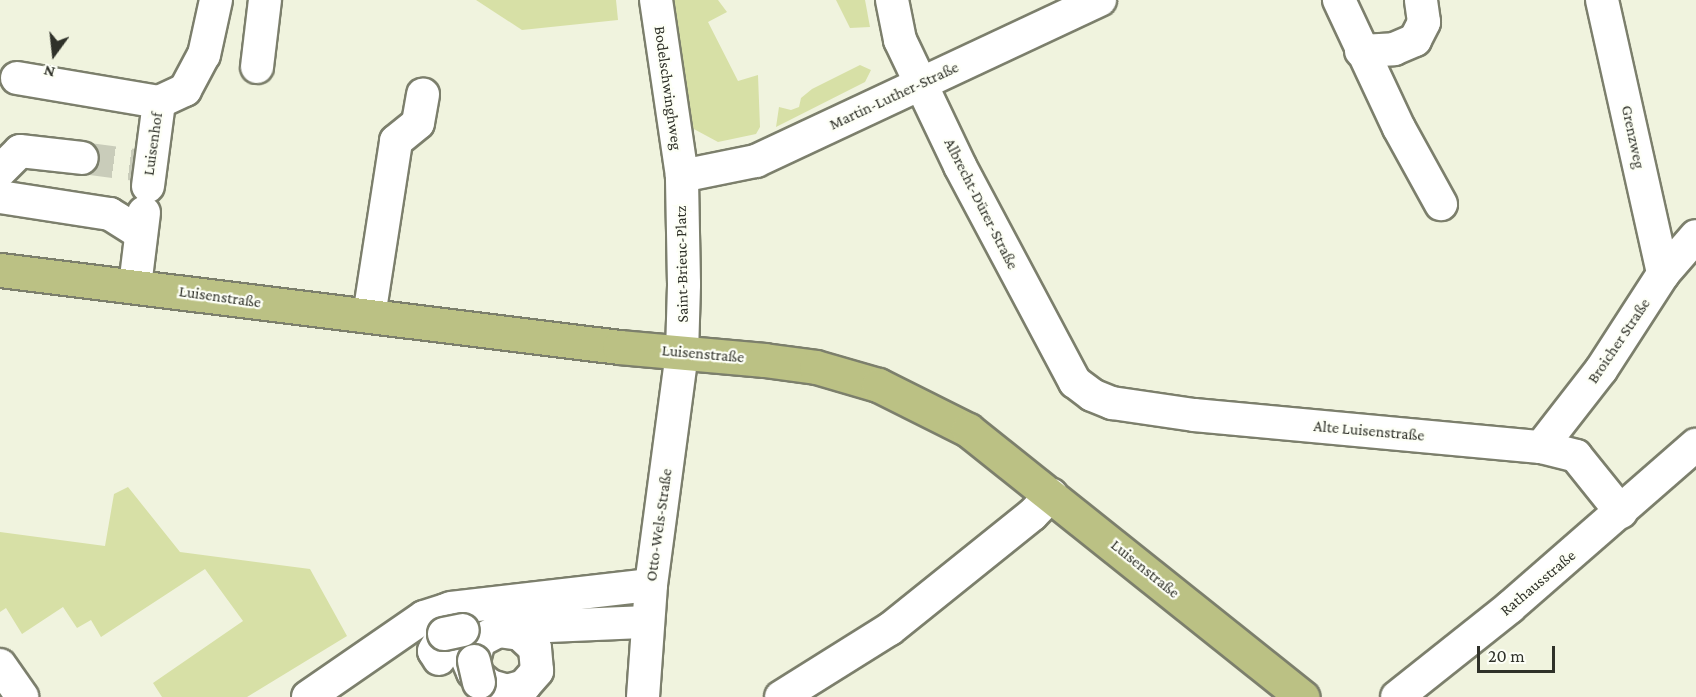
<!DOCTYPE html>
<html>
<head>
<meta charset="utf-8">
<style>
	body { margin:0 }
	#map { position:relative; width:1696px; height:697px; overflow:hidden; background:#f0f3de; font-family:"Crimson Pro",serif }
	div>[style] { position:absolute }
	.green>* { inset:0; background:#d7e0a6 }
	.minor-tunnel>* { height:32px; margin-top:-16px; transform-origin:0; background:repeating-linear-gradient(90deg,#c9ccba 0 32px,transparent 0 48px) }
	.roads { filter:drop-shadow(2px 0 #7c7f6c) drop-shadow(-2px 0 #7c7f6c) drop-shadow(0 2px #7c7f6c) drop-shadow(0 -2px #7c7f6c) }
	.minor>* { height:32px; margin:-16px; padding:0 16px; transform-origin:16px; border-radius:16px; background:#fff }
	.major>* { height:33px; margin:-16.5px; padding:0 16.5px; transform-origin:16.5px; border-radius:16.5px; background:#bbc184 }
	.bridges { filter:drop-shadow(2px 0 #7c7f6c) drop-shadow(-2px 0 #7c7f6c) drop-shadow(0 2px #7c7f6c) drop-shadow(0 -2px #7c7f6c) }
	.minor-bridge>* { height:32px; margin:-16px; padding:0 16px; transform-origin:16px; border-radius:16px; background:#fff }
	span { translate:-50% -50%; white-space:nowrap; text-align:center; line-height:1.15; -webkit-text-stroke:4.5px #fdfff6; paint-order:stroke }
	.street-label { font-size:16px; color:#2f3129 }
	.north { position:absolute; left:24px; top:24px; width:60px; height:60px; -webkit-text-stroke:4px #fdfff6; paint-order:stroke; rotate:195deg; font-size:16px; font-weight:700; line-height:24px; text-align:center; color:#2f3129 }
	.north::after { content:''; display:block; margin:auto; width:21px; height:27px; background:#2f3129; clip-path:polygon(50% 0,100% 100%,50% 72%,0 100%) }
	.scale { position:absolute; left:1477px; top:646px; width:78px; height:27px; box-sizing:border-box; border:3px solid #2f3129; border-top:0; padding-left:8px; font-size:18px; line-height:21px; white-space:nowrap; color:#2f3129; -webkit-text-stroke:4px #fdfff6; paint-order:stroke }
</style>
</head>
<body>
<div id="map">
	<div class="green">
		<i style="clip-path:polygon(476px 0,616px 0,618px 20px,522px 30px)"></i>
		<i style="clip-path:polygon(671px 0,718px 0,727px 12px,708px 22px,738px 81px,758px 75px,760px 127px,756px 134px,718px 142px,679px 121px)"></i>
		<i style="clip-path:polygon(836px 0,865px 0,870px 27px,850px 28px)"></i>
		<i style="clip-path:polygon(860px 65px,871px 70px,865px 82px,776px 127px,779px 107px,791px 110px,799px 107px,801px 98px,812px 89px)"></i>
		<i style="clip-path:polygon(128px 487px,180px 552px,310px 569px,347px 636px,247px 697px,162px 697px,153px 683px,243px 621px,205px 569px,101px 637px,91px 620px,77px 628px,63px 607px,22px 634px,6px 608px,0 612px,0 532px,105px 546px,114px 494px)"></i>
	</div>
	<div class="minor-tunnel">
		<i style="left:82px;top:158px;width:69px;rotate:7.5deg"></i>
	</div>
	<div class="roads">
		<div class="minor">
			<i style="left:892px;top:0;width:41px;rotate:78.7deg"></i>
			<i style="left:900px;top:40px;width:140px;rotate:64.5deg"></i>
			<i style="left:960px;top:166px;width:245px;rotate:62deg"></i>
			<i style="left:1075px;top:382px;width:21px;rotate:37deg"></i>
			<i style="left:1092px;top:395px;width:22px;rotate:22deg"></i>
			<i style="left:1112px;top:403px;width:83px;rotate:8.3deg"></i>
			<i style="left:1194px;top:415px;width:348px;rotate:5.3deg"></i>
			<i style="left:1541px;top:447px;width:36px;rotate:14deg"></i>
			<i style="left:1576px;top:456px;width:72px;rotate:51.2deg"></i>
			<i style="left:1339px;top:0;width:141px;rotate:64.9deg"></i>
			<i style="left:1399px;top:128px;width:87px;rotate:61.1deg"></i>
			<i style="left:1602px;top:0;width:281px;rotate:77.4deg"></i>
			<i style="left:1361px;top:51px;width:33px;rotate:-3deg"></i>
			<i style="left:1394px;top:49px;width:23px;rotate:-23deg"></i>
			<i style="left:1415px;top:40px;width:20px;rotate:-63deg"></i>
			<i style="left:1424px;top:22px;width:22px;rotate:-98deg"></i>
			<i style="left:257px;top:67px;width:67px;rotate:-83.2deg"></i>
			<i style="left:17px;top:78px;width:144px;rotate:9.6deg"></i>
			<i style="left:159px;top:102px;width:29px;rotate:-25deg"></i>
			<i style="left:185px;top:90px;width:40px;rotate:-62deg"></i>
			<i style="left:204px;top:55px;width:56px;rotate:-77.7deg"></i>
			<i style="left:0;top:171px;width:28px;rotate:-45deg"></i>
			<i style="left:20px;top:151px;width:62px;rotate:6.4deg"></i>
			<i style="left:682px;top:176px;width:76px;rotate:-11.5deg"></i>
			<i style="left:756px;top:161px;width:380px;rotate:-25.1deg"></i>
			<i style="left:148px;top:186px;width:85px;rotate:-82.5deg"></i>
			<i style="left:0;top:197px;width:111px;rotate:8.8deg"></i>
			<i style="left:110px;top:214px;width:36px;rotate:32deg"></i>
			<i style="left:135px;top:286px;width:74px;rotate:-83deg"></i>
			<i style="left:369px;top:316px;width:177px;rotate:-81.2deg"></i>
			<i style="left:396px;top:141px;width:28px;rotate:-39deg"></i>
			<i style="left:418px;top:123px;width:29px;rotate:-80deg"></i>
			<i style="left:1541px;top:447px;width:98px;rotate:-52.1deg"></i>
			<i style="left:1601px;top:370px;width:114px;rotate:-57.1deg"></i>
			<i style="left:1663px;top:274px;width:50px;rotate:-49deg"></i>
			<i style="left:446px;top:610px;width:68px;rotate:66.5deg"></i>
			<i style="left:473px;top:672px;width:22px;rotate:39deg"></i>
			<i style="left:490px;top:686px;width:18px;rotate:16deg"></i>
			<i style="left:507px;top:691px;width:18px;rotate:-16deg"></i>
			<i style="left:524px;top:686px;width:20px;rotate:-49deg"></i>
			<i style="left:537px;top:671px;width:23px;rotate:-95deg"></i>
			<i style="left:535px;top:648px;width:21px;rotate:-137deg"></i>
			<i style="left:520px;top:634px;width:22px;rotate:-172deg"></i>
			<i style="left:498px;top:631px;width:21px;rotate:152deg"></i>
			<i style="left:479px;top:641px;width:21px;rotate:104deg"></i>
			<i style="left:502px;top:628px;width:146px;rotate:-2.4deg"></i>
			<i style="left:439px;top:659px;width:9px;rotate:-122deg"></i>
			<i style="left:434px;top:651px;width:20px;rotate:-60deg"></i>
			<i style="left:0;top:665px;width:39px;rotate:55deg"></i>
			<i style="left:308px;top:697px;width:141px;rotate:-34.6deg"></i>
			<i style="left:424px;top:617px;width:28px;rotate:-18deg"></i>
			<i style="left:451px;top:608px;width:201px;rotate:-6.6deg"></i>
			<i style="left:643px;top:697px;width:112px;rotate:-85.9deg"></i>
			<i style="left:651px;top:585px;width:234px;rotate:-82.4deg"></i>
			<i style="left:682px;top:353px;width:69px;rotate:-88.3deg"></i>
			<i style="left:684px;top:284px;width:108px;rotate:-91.1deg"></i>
			<i style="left:682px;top:176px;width:178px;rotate:-98.4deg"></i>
			<i style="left:781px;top:697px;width:128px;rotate:-32deg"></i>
			<i style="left:890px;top:629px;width:182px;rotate:-38.8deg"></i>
			<i style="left:1032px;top:515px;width:28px;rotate:-46deg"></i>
			<i style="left:1397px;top:697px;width:144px;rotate:-38.5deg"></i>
			<i style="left:1510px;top:607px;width:247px;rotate:-41.1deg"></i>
		</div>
		<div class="major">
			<i style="left:0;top:270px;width:624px;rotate:7.09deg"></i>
			<i style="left:619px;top:347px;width:146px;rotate:5.1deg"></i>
			<i style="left:764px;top:360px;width:52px;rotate:7.7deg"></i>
			<i style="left:816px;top:367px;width:65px;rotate:16.2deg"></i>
			<i style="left:878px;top:385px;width:101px;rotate:26.6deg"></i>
			<i style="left:968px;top:430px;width:428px;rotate:38.6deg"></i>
		</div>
	</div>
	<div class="bridges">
		<div class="minor-bridge">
			<i style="left:444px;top:634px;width:19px;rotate:-12deg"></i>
			<i style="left:474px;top:661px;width:22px;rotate:77deg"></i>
		</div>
	</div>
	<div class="street-label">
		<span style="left:668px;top:88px;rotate:82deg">Bodelschwinghweg</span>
		<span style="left:894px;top:96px;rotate:-25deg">Martin-Luther-Straße</span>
		<span style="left:1633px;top:137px;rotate:78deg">Grenzweg</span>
		<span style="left:153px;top:144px;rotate:-82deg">Luisenhof</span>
		<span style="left:981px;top:204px;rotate:63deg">Albrecht-Dürer-Straße</span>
		<span style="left:682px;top:264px;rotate:-91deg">Saint-Brieuc-Platz</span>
		<span style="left:220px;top:297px;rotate:8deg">Luisenstraße</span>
		<span style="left:1619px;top:341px;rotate:-56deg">Broicher Straße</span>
		<span style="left:703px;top:354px;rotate:5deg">Luisenstraße</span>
		<span style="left:1369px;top:431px;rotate:5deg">Alte Luisenstraße</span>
		<span style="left:659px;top:525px;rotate:-82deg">Otto-Wels-Straße</span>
		<span style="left:1145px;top:569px;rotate:39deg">Luisenstraße</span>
		<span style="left:1538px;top:583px;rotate:-40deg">Rathausstraße</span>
	</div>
	<div class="north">N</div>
	<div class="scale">20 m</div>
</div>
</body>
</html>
